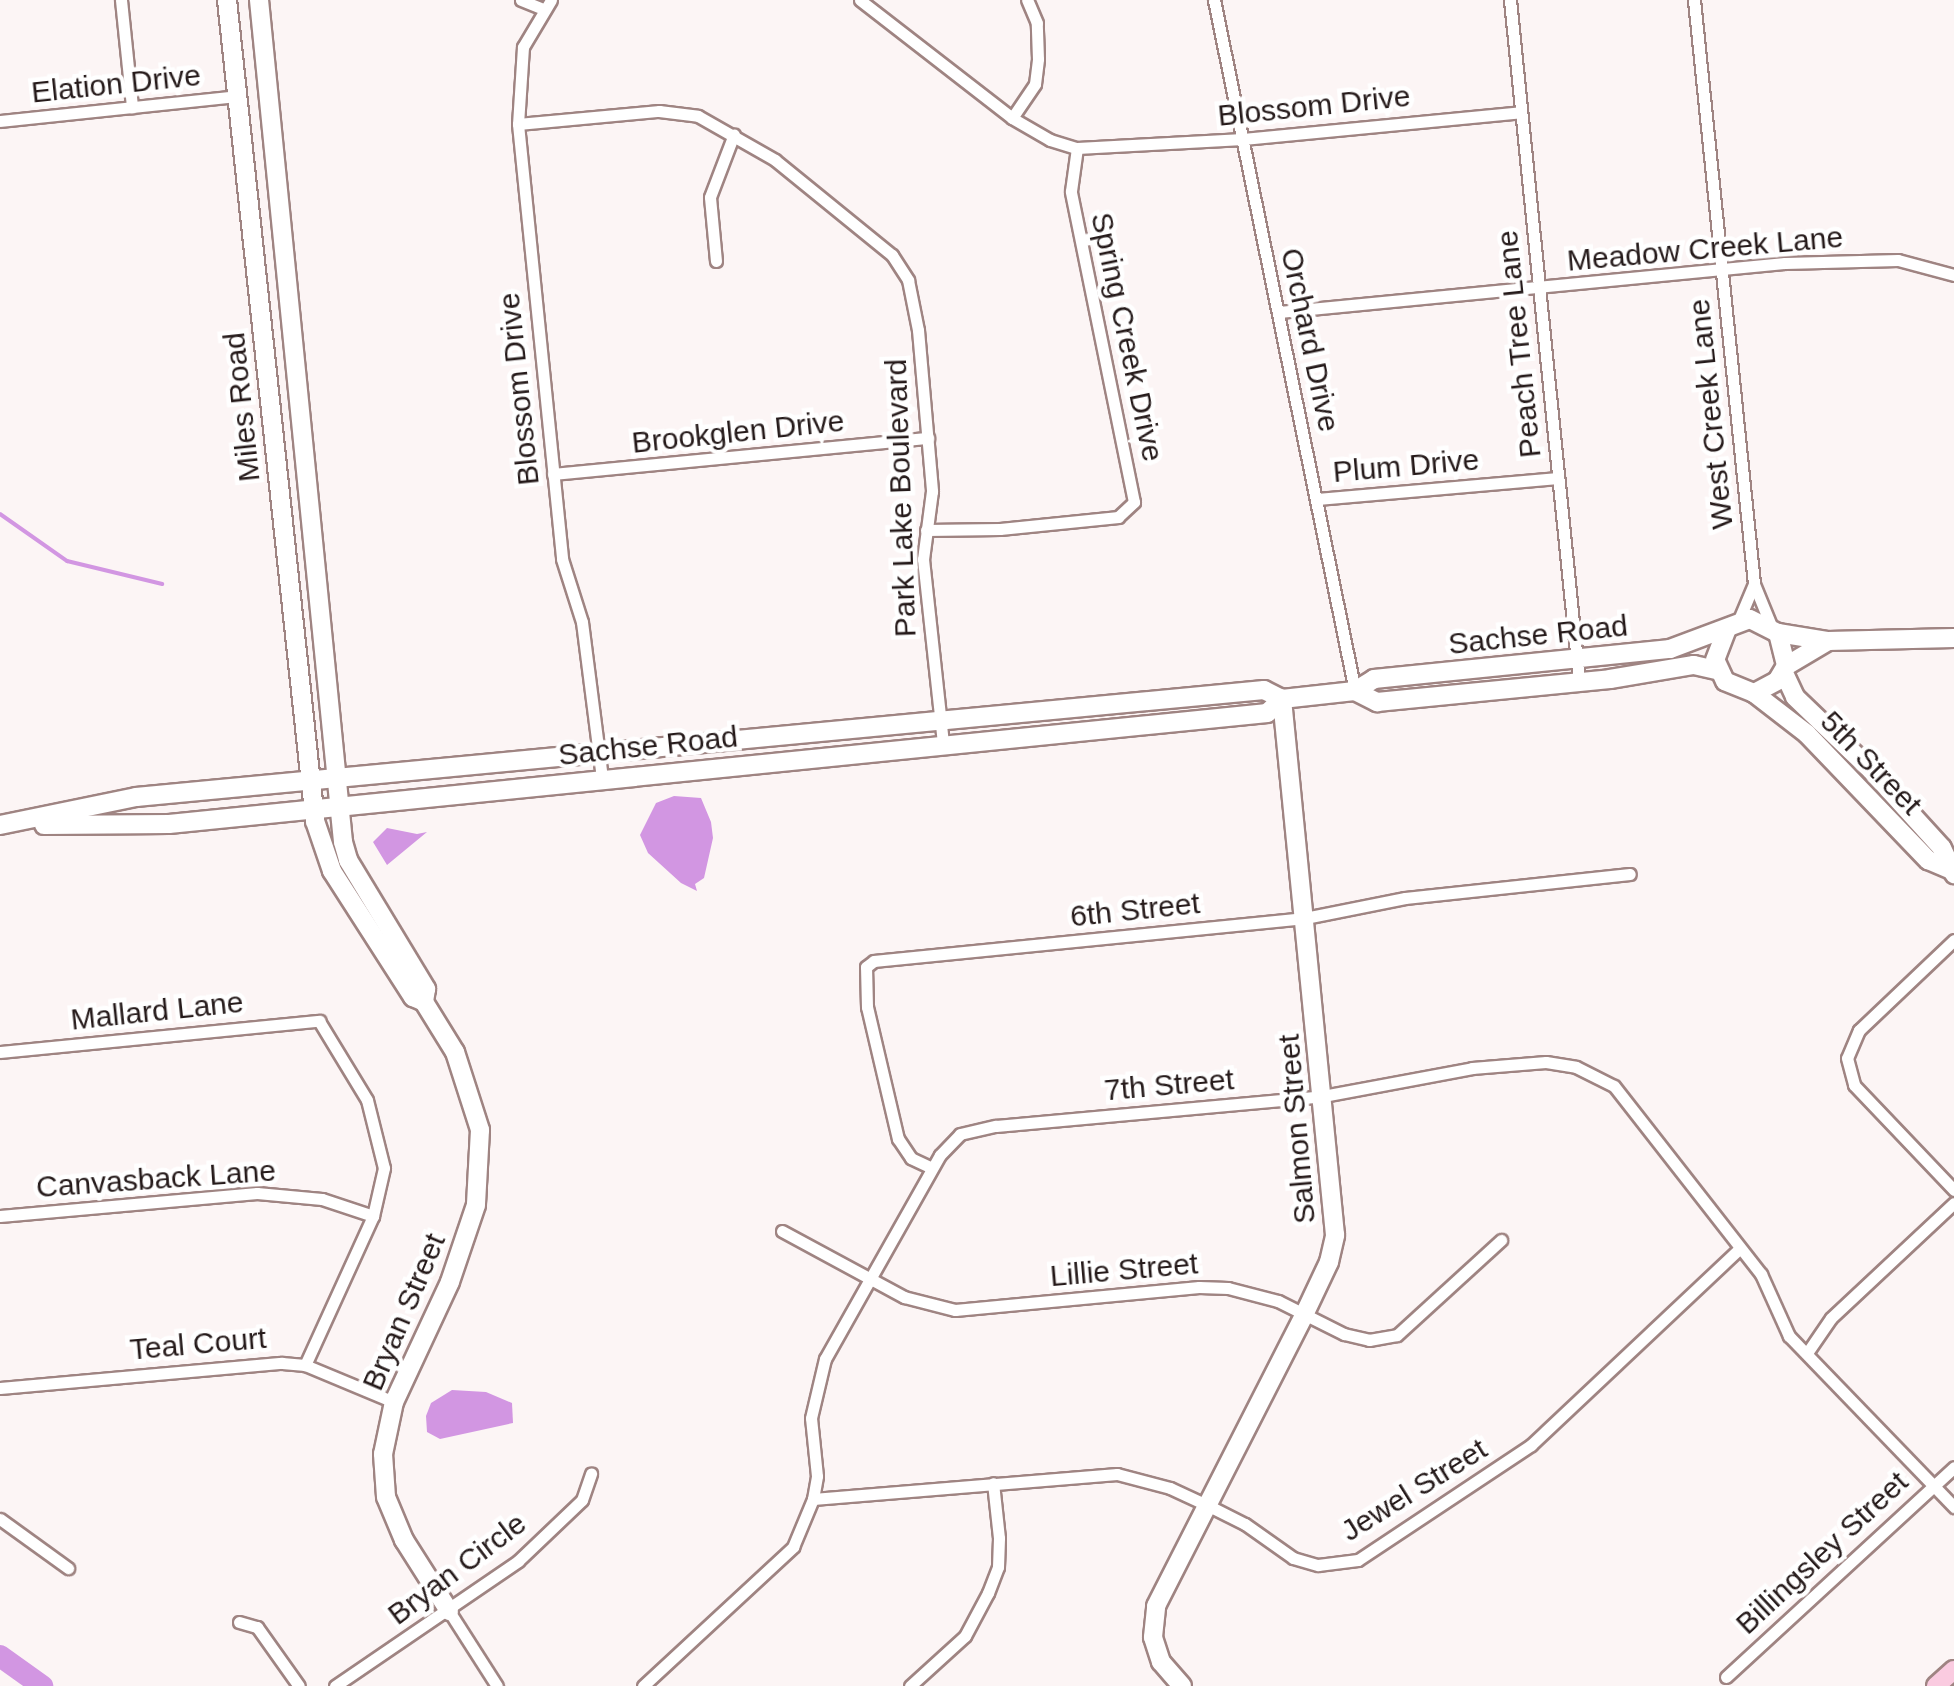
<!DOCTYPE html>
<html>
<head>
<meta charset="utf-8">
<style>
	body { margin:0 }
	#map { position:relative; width:1954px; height:1686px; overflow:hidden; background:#fcf5f5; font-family:Helvetica,sans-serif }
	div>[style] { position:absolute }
	.water>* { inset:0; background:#d296e2 }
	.stream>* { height:4px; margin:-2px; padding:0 2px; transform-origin:2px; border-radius:2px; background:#d296e2 }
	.river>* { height:22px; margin:-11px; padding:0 11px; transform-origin:11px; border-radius:11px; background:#d296e2 }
	.roads { filter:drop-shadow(2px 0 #9f8482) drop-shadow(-2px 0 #9f8482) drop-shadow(0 2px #9f8482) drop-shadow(0 -2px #9f8482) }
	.street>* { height:11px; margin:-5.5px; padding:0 5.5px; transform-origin:5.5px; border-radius:5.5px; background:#fff }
	.secondary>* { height:18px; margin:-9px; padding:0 9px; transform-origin:9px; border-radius:9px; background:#fff }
	.primary>* { height:18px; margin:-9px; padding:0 9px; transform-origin:9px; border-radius:9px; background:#facbe0 }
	span { translate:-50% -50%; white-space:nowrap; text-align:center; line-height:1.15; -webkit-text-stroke:9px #fff; paint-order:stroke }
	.street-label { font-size:30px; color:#251a1a }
</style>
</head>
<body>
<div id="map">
	<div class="water">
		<i style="clip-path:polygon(674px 796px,701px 798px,711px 822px,713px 838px,704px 878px,695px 884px,697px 891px,681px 883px,648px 853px,640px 835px,656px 803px)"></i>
		<i style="clip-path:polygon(387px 828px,417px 834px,427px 832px,387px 865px,373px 842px)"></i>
		<i style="clip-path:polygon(452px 1390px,486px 1392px,512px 1403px,513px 1423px,440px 1439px,427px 1432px,426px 1416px,431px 1403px)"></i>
	</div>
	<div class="stream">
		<i style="left:0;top:514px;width:82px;rotate:35deg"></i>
		<i style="left:67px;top:561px;width:98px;rotate:13.6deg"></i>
	</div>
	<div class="river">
		<i style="left:0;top:1656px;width:52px;rotate:35.5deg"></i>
	</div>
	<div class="roads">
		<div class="street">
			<i style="left:121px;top:0;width:108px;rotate:84.1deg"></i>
			<i style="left:521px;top:0;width:24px;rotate:22deg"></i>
			<i style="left:551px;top:0;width:55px;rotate:120.8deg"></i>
			<i style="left:523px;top:47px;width:77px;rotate:93.7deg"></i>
			<i style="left:518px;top:124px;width:437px;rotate:84.2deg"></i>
			<i style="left:562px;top:559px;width:66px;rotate:72.4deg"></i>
			<i style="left:582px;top:622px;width:157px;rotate:82.7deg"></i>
			<i style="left:860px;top:0;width:192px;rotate:37.8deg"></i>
			<i style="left:1012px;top:118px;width:44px;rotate:30.1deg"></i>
			<i style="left:1050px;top:140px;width:28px;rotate:17deg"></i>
			<i style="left:1077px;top:148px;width:166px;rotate:-3.1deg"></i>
			<i style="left:1243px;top:139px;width:279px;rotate:-5.5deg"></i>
			<i style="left:1214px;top:0;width:705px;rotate:78.47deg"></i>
			<i style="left:1510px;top:0;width:685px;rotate:84.22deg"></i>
			<i style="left:1694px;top:0;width:587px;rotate:84.13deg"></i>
			<i style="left:1754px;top:584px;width:48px;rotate:67.8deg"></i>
			<i style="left:1012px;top:118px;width:41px;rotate:-55.9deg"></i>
			<i style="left:1035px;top:84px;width:25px;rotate:-83deg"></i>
			<i style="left:1038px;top:59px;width:36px;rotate:-92deg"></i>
			<i style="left:1037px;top:23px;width:25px;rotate:-113deg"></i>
			<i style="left:0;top:121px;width:237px;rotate:-6deg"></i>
			<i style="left:518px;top:124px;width:142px;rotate:-5.3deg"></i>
			<i style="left:659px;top:111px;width:39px;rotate:7deg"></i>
			<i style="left:698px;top:116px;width:89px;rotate:29.7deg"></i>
			<i style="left:775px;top:160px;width:151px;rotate:39.1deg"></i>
			<i style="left:892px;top:255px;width:30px;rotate:57deg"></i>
			<i style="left:908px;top:280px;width:51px;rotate:78.7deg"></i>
			<i style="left:918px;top:330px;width:162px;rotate:85deg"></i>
			<i style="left:932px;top:491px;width:69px;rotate:97.5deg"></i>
			<i style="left:923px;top:559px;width:186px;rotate:83.8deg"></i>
			<i style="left:716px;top:261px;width:64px;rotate:-95.4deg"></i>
			<i style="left:710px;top:197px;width:67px;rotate:-69.1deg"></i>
			<i style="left:1279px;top:312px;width:508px;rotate:-5.53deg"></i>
			<i style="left:1785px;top:263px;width:113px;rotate:-1.5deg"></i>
			<i style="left:1898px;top:260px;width:58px;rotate:15deg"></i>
			<i style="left:553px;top:474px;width:377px;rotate:-5.5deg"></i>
			<i style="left:1317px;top:499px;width:242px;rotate:-5deg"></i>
			<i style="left:926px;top:530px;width:74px;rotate:-0.8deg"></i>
			<i style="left:1000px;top:529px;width:119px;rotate:-5.8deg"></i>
			<i style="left:1118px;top:517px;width:22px;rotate:-43deg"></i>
			<i style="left:1134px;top:502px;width:317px;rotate:-101.5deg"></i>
			<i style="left:1071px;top:191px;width:43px;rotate:-82.1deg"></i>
			<i style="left:1738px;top:622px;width:41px;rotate:-67.2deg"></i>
			<i style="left:1954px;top:940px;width:131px;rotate:136.5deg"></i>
			<i style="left:1859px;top:1030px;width:30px;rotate:113deg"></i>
			<i style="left:1847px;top:1058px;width:28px;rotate:75deg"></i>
			<i style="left:1854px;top:1085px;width:145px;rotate:46.4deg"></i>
			<i style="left:0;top:1052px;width:321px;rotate:-5.6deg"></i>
			<i style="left:319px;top:1021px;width:92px;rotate:58.7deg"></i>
			<i style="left:367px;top:1100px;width:70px;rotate:76deg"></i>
			<i style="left:384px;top:1168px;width:49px;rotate:102.9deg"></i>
			<i style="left:373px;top:1216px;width:164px;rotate:114.5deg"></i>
			<i style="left:932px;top:1168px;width:23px;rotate:-155deg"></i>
			<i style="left:911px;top:1158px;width:23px;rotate:-124deg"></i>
			<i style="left:898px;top:1139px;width:136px;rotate:-103.2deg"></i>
			<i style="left:867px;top:1007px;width:40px;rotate:-91.4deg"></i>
			<i style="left:866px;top:967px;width:10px;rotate:-37deg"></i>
			<i style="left:874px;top:961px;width:433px;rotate:-5.7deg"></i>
			<i style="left:1305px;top:918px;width:102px;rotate:-11.3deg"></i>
			<i style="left:1405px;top:898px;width:226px;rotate:-6.1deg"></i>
			<i style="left:0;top:1216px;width:258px;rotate:-5.1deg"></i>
			<i style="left:257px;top:1193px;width:65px;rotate:5.3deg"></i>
			<i style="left:322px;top:1199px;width:54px;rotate:18.4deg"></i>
			<i style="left:782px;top:1231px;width:139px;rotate:28.4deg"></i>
			<i style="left:904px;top:1297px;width:53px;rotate:14.3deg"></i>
			<i style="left:955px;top:1310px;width:245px;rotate:-5.4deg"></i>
			<i style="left:1199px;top:1287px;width:29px;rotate:2deg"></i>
			<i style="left:1228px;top:1288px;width:52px;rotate:14.6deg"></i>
			<i style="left:1278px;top:1301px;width:74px;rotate:26.6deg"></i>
			<i style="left:1344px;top:1334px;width:26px;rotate:13deg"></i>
			<i style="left:1369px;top:1340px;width:28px;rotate:-10deg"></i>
			<i style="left:1397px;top:1335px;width:141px;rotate:-42.4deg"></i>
			<i style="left:1807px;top:1353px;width:42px;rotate:-55.6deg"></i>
			<i style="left:1831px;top:1318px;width:168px;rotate:-43.1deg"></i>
			<i style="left:0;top:1388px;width:283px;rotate:-5.1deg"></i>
			<i style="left:282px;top:1363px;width:23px;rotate:5deg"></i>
			<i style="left:305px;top:1365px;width:96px;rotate:22.6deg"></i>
			<i style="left:813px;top:1499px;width:305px;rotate:-4.7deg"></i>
			<i style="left:1117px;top:1474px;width:55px;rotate:14.8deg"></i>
			<i style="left:1170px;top:1488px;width:41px;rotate:24.7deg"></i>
			<i style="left:1207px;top:1505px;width:42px;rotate:26.6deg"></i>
			<i style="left:1245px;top:1524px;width:59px;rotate:35.3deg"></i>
			<i style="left:1293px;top:1558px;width:26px;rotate:16deg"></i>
			<i style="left:1318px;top:1565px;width:40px;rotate:-7.1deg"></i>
			<i style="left:1358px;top:1560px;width:208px;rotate:-33.6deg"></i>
			<i style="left:1531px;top:1445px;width:287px;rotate:-43.3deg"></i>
			<i style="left:0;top:1519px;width:84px;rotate:35.8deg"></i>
			<i style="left:449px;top:1611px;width:89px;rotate:57.4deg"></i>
			<i style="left:239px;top:1622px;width:19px;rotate:16deg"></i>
			<i style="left:257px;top:1627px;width:72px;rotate:54.6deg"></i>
			<i style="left:1726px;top:1677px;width:310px;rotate:-42.6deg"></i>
			<i style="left:335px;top:1686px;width:222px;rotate:-34.3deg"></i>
			<i style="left:518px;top:1561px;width:88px;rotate:-43.6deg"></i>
			<i style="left:582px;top:1500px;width:28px;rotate:-71deg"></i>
			<i style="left:643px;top:1686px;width:205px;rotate:-42.8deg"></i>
			<i style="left:793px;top:1547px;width:52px;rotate:-67.4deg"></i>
			<i style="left:813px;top:1499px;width:23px;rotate:-80deg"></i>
			<i style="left:817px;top:1476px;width:58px;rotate:-95.9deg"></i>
			<i style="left:811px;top:1418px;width:61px;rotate:-76.7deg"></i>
			<i style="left:825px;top:1359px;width:234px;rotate:-60.6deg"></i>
			<i style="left:940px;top:1155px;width:29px;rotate:-46deg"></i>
			<i style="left:960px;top:1134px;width:37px;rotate:-13deg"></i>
			<i style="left:996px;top:1126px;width:328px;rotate:-5.2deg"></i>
			<i style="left:1323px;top:1096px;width:152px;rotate:-10.6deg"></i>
			<i style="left:1472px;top:1068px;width:74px;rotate:-4.6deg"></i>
			<i style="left:1546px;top:1062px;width:30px;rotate:9deg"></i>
			<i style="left:1576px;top:1067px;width:42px;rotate:26.6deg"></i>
			<i style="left:1614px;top:1086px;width:239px;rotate:52deg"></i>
			<i style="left:1761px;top:1274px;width:68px;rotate:65.7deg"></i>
			<i style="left:1789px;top:1336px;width:238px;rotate:46deg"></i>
			<i style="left:910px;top:1686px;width:74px;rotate:-42.3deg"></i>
			<i style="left:965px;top:1636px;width:49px;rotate:-61.9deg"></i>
			<i style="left:988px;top:1593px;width:28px;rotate:-69deg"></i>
			<i style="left:998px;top:1567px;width:29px;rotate:-88deg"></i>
			<i style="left:999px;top:1538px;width:55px;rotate:-96.2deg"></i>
		</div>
		<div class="secondary">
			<i style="left:227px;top:0;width:826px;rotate:83.88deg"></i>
			<i style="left:315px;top:821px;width:53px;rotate:71.2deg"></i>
			<i style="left:332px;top:871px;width:150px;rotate:57.3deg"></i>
			<i style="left:413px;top:997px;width:12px;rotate:24deg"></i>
			<i style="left:424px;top:1002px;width:59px;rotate:58.2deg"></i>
			<i style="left:455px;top:1052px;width:82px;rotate:72.2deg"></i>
			<i style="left:480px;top:1130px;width:75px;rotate:93.1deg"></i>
			<i style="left:476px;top:1205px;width:81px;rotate:108.7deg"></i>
			<i style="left:450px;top:1282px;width:132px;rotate:115deg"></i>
			<i style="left:394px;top:1402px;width:53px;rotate:101.9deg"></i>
			<i style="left:383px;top:1454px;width:43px;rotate:86deg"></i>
			<i style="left:386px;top:1497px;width:47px;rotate:67.3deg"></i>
			<i style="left:404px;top:1540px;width:84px;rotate:57.6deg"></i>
			<i style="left:259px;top:0;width:846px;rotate:84.3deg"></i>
			<i style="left:343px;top:842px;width:19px;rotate:74deg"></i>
			<i style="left:348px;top:860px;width:151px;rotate:58.8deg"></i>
			<i style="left:426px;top:989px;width:13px;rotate:99deg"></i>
			<i style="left:1778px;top:633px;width:51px;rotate:9.1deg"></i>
			<i style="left:1828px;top:641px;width:126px;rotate:-1.4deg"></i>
			<i style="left:1786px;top:666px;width:49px;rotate:-30.8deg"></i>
			<i style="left:1784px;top:673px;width:26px;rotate:65deg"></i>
			<i style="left:1795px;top:697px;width:105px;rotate:43.8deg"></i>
			<i style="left:1871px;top:770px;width:105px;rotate:47.7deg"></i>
			<i style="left:1942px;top:848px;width:29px;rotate:65deg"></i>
			<i style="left:1355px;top:691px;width:25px;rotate:27deg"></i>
			<i style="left:1377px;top:702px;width:234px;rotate:-5.6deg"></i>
			<i style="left:1610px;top:679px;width:85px;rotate:-9.5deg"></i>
			<i style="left:1694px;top:665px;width:26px;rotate:13deg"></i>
			<i style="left:1754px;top:693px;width:67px;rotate:37.7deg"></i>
			<i style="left:1807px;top:734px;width:175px;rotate:46.2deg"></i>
			<i style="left:1928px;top:860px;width:23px;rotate:23deg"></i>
			<i style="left:0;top:825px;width:139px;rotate:-11.6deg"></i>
			<i style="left:136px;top:797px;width:1133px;rotate:-5.42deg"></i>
			<i style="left:1264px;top:690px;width:20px;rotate:27deg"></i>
			<i style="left:1282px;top:699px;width:73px;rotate:-6.3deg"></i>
			<i style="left:1355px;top:691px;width:22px;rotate:-32deg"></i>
			<i style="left:1374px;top:679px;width:298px;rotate:-5.8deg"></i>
			<i style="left:1670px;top:649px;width:85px;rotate:-20.6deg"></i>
			<i style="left:1750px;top:619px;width:31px;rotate:27deg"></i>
			<i style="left:1778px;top:633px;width:34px;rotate:76deg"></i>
			<i style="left:1786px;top:666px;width:17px;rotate:121deg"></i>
			<i style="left:1777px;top:681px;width:26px;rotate:152deg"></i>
			<i style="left:1754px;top:693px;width:31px;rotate:-158deg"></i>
			<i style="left:1725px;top:681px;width:23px;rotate:-115deg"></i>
			<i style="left:1715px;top:660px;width:34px;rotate:-69deg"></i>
			<i style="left:44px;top:825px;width:125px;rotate:-0.5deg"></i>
			<i style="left:169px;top:824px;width:1104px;rotate:-5.77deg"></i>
			<i style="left:1267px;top:713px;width:21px;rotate:-43deg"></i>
			<i style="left:1182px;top:1686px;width:32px;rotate:-131deg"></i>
			<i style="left:1161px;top:1662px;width:26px;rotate:-108deg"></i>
			<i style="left:1153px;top:1637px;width:31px;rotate:-84deg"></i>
			<i style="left:1156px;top:1606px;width:326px;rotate:-63deg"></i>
			<i style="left:1304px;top:1315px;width:59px;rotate:-64.7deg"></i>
			<i style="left:1329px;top:1262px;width:28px;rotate:-77deg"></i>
			<i style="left:1335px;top:1235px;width:539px;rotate:-95.65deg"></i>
		</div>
		<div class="primary">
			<i style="left:1936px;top:1686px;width:24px;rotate:-42deg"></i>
		</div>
	</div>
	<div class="street-label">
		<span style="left:116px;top:84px;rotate:-6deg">Elation Drive</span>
		<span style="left:1314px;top:106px;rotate:-6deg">Blossom Drive</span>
		<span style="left:1705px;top:249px;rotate:-5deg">Meadow Creek Lane</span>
		<span style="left:1127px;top:337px;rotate:78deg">Spring Creek Drive</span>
		<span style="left:1310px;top:340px;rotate:78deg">Orchard Drive</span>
		<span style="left:1519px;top:344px;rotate:-96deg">Peach Tree Lane</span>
		<span style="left:519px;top:389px;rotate:-96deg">Blossom Drive</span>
		<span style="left:242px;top:407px;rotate:-96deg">Miles Road</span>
		<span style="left:1711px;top:414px;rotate:-96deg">West Creek Lane</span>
		<span style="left:738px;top:432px;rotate:-6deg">Brookglen Drive</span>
		<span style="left:1406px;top:466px;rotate:-5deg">Plum Drive</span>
		<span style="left:901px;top:498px;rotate:-92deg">Park Lake Boulevard</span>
		<span style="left:1538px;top:635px;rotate:-6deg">Sachse Road</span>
		<span style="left:648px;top:746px;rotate:-6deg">Sachse Road</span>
		<span style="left:1871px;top:763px;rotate:46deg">5th Street</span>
		<span style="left:1135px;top:910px;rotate:-6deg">6th Street</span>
		<span style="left:157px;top:1011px;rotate:-6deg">Mallard Lane</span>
		<span style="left:1169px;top:1085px;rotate:-5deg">7th Street</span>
		<span style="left:1297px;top:1129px;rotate:-95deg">Salmon Street</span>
		<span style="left:156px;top:1179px;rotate:-4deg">Canvasback Lane</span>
		<span style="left:1124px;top:1270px;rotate:-5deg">Lillie Street</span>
		<span style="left:404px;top:1312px;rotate:-67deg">Bryan Street</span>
		<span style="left:198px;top:1344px;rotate:-5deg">Teal Court</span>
		<span style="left:1414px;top:1490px;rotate:-32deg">Jewel Street</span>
		<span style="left:1822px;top:1553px;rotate:-43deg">Billingsley Street</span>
		<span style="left:457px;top:1569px;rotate:-37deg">Bryan Circle</span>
	</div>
</div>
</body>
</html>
